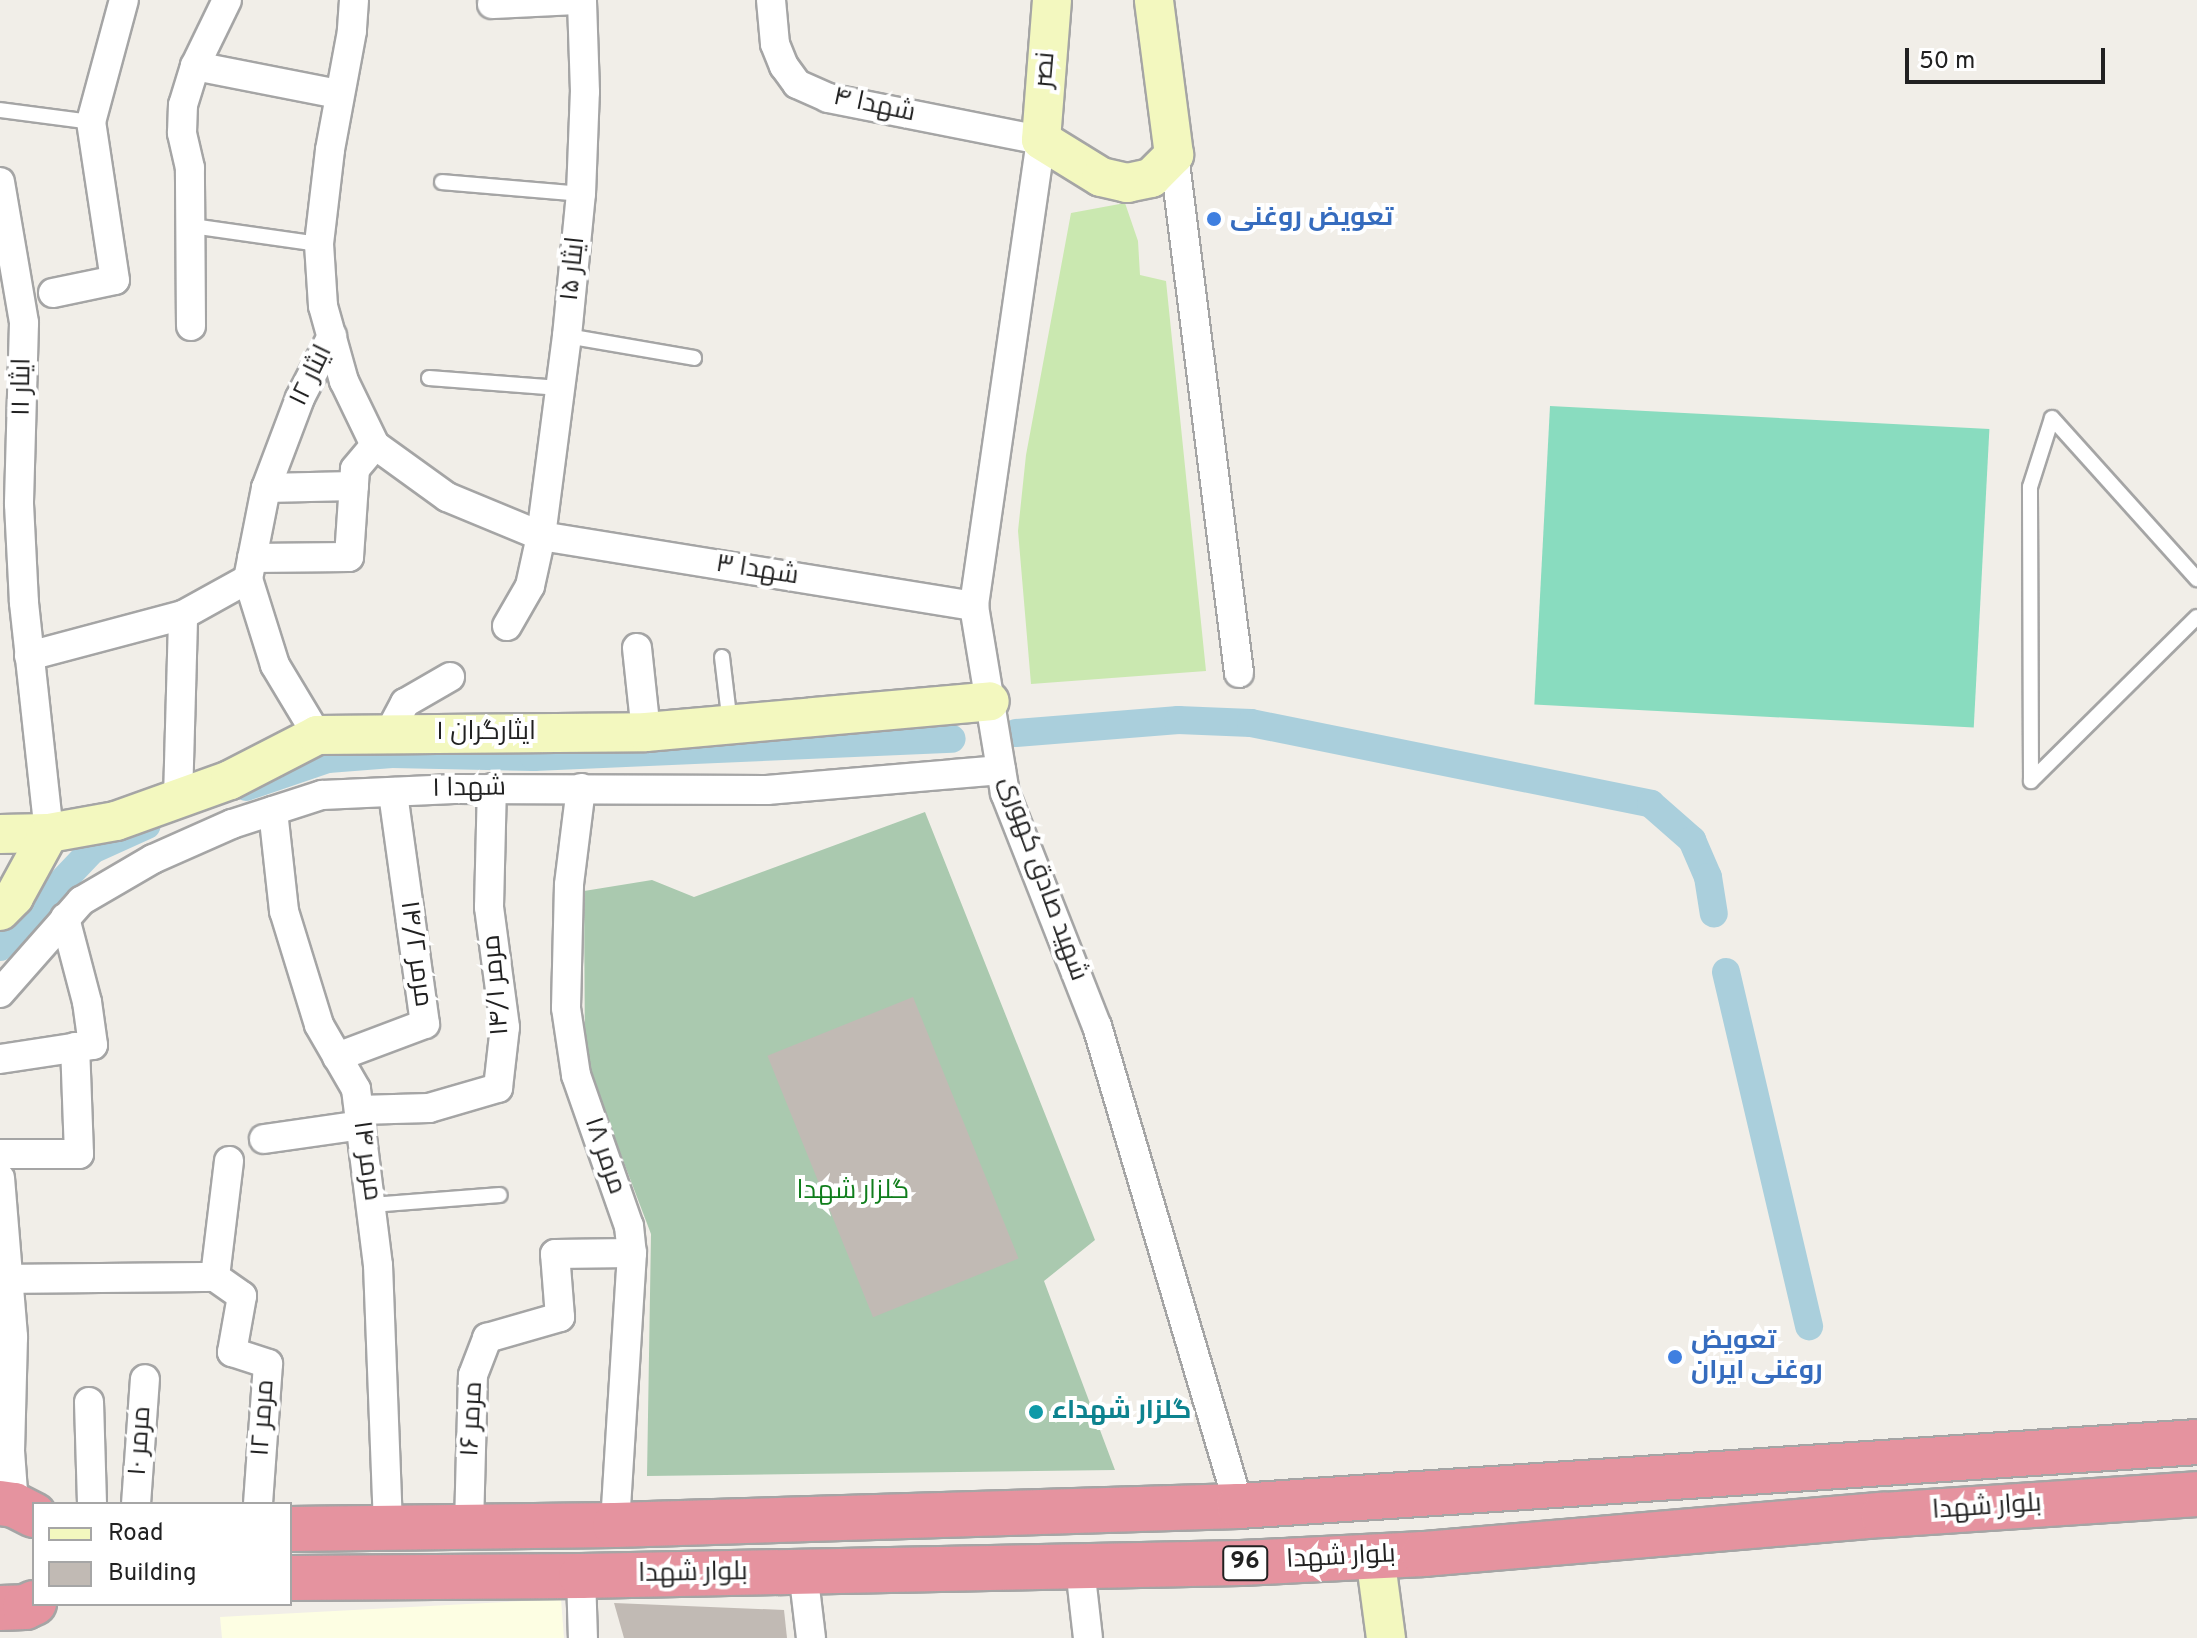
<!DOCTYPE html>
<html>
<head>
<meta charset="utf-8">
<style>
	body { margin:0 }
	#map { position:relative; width:2197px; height:1638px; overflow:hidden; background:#f1eee8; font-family:Overpass,Cairo,sans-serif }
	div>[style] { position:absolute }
	.education>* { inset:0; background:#fdfee3 }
	.grass>* { inset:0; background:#cae8b0 }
	.cemetery>* { inset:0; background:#aac9af }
	.pitch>* { inset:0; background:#89dcbf; transform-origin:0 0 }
	.canal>* { height:28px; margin:-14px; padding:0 14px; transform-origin:14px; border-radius:14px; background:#aacfdc }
	.building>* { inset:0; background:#c1bab4; transform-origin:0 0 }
	.roads { filter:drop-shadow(2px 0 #a5a5a5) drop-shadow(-2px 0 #a5a5a5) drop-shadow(0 2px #a5a5a5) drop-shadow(0 -2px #a5a5a5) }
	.lane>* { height:14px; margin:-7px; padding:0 7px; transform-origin:7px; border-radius:7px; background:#fff }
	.street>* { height:28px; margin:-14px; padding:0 14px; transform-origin:14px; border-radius:14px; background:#fff }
	.secondary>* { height:38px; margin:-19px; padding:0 19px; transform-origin:19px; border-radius:19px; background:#f3f8bf }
	.highway>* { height:44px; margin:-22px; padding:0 22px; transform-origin:22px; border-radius:22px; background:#e5939f }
	.dots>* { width:22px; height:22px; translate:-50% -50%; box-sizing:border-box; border:4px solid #fff; border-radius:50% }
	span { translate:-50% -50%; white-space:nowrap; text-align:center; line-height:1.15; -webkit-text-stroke:8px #fff; paint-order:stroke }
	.shield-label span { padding:2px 6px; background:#fff; border:2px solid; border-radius:6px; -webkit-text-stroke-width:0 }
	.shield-label { font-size:24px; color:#212121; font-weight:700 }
	.street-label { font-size:26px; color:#212121 }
	.shop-label { font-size:26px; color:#366cbe; font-weight:700 }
	.left { translate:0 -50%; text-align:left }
	.park-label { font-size:26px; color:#107e1c }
	.culture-label { font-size:26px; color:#0d838f; font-weight:700 }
	.legend { position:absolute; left:32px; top:1502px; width:260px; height:104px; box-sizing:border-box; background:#fff; border:2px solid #a6a6a6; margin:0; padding:10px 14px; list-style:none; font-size:24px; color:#212121 }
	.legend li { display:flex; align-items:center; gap:16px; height:40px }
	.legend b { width:40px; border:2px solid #a6a6a6 }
	.scale { position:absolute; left:1905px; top:48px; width:200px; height:36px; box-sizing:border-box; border:4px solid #212121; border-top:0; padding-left:10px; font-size:24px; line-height:28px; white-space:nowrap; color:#212121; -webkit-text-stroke:6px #fff; paint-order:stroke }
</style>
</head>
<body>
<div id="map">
	<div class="education">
		<i style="clip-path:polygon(561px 1599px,564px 1638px,222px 1638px,220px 1617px)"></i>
	</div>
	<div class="grass">
		<i style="clip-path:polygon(1125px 203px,1138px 241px,1140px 275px,1166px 281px,1206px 671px,1031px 684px,1018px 531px,1026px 455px,1071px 213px)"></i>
	</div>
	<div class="cemetery">
		<i style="clip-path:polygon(925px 812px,1095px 1240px,1044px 1281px,1115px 1470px,647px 1476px,651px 1234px,585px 1060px,584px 891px,652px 880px,694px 897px)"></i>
	</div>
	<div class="pitch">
		<i style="left:1550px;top:406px;width:440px;height:299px;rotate:3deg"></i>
	</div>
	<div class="canal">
		<i style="left:1016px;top:733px;width:163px;rotate:-4.6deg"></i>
		<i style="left:1178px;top:720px;width:73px;rotate:2.4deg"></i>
		<i style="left:1251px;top:723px;width:408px;rotate:11.4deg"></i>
		<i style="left:1651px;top:804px;width:55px;rotate:41.3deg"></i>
		<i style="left:1692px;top:840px;width:40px;rotate:66.6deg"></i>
		<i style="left:1708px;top:877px;width:37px;rotate:81deg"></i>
		<i style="left:246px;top:787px;width:87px;rotate:-18.9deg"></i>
		<i style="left:328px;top:759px;width:64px;rotate:-4.5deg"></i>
		<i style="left:392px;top:754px;width:142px;rotate:1.2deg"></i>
		<i style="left:534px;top:757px;width:418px;rotate:-2.5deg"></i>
		<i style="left:0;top:947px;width:134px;rotate:-46.5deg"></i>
		<i style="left:92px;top:850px;width:60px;rotate:-24.4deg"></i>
		<i style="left:1726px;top:972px;width:364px;rotate:76.8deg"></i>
	</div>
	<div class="building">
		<i style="left:913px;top:997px;width:282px;height:157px;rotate:68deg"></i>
		<i style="clip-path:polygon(614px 1603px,784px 1610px,787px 1638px,624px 1638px)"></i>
	</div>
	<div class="roads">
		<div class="lane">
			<i style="left:0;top:110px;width:92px;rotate:7.5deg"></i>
			<i style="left:442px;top:182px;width:140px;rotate:4.9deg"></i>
			<i style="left:192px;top:226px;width:128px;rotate:8.1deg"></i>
			<i style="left:567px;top:336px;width:129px;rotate:9.8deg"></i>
			<i style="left:429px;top:378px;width:131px;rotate:4.4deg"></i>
			<i style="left:2052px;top:418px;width:217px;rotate:48deg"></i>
			<i style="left:722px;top:657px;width:67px;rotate:83.2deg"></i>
			<i style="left:2031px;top:781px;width:294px;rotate:-90.2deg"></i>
			<i style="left:2030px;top:487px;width:72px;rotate:-72.3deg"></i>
			<i style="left:2031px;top:781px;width:233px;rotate:-44.7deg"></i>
			<i style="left:372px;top:1205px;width:128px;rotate:-4.5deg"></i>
		</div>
		<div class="street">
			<i style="left:354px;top:0;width:31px;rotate:94deg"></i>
			<i style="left:352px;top:31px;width:121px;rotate:100.5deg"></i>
			<i style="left:330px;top:150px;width:95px;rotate:96.7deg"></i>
			<i style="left:319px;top:244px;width:62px;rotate:86.3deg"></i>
			<i style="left:323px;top:306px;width:78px;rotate:74.4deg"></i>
			<i style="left:344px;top:381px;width:71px;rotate:64.2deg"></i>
			<i style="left:375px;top:445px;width:89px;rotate:35.8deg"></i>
			<i style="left:447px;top:497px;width:102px;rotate:22.5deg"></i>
			<i style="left:541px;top:536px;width:439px;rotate:9.2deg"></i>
			<i style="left:771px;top:0;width:44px;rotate:84.8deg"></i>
			<i style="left:775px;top:44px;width:24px;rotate:68deg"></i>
			<i style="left:784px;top:66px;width:22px;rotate:54deg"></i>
			<i style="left:797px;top:84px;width:34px;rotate:24deg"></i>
			<i style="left:828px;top:98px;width:217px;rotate:11.2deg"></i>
			<i style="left:1041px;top:140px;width:471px;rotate:98.2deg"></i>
			<i style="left:974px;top:606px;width:190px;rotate:80.6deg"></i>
			<i style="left:1005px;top:793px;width:251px;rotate:68.5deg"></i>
			<i style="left:1097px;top:1026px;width:501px;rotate:73.52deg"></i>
			<i style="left:492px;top:4px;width:86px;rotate:-2.7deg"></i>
			<i style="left:195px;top:66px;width:146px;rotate:11.1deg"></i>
			<i style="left:1174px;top:155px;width:522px;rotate:82.85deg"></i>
			<i style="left:0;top:182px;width:143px;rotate:80.3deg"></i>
			<i style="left:24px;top:323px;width:181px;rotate:91.6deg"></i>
			<i style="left:19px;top:504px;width:99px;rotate:87.1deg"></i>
			<i style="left:24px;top:603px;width:231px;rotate:83.8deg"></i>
			<i style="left:53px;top:293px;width:63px;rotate:-11.8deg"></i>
			<i style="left:115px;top:280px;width:160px;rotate:-98.6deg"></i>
			<i style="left:91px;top:122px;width:126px;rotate:-74.9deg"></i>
			<i style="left:191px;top:326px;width:158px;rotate:-90.4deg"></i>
			<i style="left:190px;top:168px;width:36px;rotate:-103deg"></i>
			<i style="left:182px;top:133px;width:28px;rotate:-88deg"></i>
			<i style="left:183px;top:105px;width:41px;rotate:-72.9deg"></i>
			<i style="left:195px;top:66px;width:73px;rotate:-64.1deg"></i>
			<i style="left:266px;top:488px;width:88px;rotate:-1.3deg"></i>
			<i style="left:252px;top:558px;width:97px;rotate:-0.6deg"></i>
			<i style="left:349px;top:557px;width:88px;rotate:-86.1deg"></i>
			<i style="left:355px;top:469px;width:31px;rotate:-50deg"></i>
			<i style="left:507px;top:626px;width:46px;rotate:-60.1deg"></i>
			<i style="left:530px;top:586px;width:51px;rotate:-77.6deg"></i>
			<i style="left:541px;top:536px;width:202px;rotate:-82.6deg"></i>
			<i style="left:567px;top:336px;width:143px;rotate:-84.4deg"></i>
			<i style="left:581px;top:194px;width:102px;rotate:-87.8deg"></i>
			<i style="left:585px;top:92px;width:92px;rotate:-91.9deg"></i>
			<i style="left:637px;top:648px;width:84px;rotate:83.9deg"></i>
			<i style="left:29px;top:656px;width:159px;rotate:-14.9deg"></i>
			<i style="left:183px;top:615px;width:74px;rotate:-29deg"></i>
			<i style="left:389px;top:733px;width:34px;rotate:-62deg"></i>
			<i style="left:405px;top:703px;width:52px;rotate:-30deg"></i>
			<i style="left:317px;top:735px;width:82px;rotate:-121deg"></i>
			<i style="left:275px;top:665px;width:90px;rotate:-107.4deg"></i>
			<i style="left:248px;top:579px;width:93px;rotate:-78.8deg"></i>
			<i style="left:266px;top:488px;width:96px;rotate:-69.3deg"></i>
			<i style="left:300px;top:398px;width:70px;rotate:-62.7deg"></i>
			<i style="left:581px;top:788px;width:98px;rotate:97.1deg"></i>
			<i style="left:569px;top:885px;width:123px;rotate:91.4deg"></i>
			<i style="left:566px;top:1008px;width:68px;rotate:81.5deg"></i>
			<i style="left:576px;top:1075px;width:160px;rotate:70.7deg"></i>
			<i style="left:629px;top:1226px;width:27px;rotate:84deg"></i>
			<i style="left:632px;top:1253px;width:273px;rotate:93.6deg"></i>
			<i style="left:178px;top:799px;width:184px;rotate:-88.4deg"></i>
			<i style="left:273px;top:811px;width:101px;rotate:83.7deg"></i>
			<i style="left:284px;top:911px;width:119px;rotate:72.9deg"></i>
			<i style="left:319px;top:1025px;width:74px;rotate:60deg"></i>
			<i style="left:356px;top:1089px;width:177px;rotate:82.9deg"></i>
			<i style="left:378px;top:1265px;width:262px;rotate:87.8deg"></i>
			<i style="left:0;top:993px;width:123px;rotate:-48.6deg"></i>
			<i style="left:81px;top:901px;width:83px;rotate:-30.3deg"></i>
			<i style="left:153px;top:859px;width:86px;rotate:-23.9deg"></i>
			<i style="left:232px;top:824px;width:95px;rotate:-17.9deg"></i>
			<i style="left:322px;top:795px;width:132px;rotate:-2.6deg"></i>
			<i style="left:454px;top:789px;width:313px;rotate:0.2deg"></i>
			<i style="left:767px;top:790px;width:235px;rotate:-4.9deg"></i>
			<i style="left:337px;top:1057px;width:94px;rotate:-20.6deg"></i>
			<i style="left:425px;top:1024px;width:234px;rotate:-97.9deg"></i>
			<i style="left:0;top:1059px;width:94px;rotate:-8.6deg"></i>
			<i style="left:93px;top:1045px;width:43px;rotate:-97.9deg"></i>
			<i style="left:87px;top:1002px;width:87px;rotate:-104.7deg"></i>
			<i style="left:359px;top:1110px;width:70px;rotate:-1.6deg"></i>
			<i style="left:429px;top:1108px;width:72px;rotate:-16.2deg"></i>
			<i style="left:498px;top:1088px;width:61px;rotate:-83.5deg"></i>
			<i style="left:505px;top:1027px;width:121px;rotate:-97.6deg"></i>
			<i style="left:489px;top:907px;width:119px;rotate:-88.6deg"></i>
			<i style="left:264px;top:1139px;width:98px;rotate:-8.2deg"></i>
			<i style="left:0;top:1154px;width:79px"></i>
			<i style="left:79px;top:1154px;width:107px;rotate:-92.1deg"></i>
			<i style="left:229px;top:1161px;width:117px;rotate:96.9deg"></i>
			<i style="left:215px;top:1277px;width:33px;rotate:35deg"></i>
			<i style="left:242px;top:1296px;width:57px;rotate:100.1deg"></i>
			<i style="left:232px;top:1352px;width:38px;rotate:18deg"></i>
			<i style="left:268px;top:1364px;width:140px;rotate:94.1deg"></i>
			<i style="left:0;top:1178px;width:160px;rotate:85.3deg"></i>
			<i style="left:13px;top:1337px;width:114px;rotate:91.5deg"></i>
			<i style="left:10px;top:1451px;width:54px;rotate:85.8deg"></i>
			<i style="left:9px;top:1279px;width:206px;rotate:-0.6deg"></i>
			<i style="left:89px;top:1402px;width:102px;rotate:88.3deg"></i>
			<i style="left:136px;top:1504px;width:125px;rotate:-85.9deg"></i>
			<i style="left:469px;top:1526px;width:151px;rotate:-88.5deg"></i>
			<i style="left:473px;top:1375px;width:40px;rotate:-69deg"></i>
			<i style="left:487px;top:1338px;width:76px;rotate:-16deg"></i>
			<i style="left:560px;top:1317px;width:63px;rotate:-94.5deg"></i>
			<i style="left:555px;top:1254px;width:77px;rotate:-0.7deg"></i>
			<i style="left:1080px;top:1568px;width:70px;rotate:83.5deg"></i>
			<i style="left:803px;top:1571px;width:67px;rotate:83.2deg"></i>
			<i style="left:581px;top:1576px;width:62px;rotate:88.2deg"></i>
		</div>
		<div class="secondary">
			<i style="left:1052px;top:0;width:140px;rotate:94.5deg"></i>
			<i style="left:1041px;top:140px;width:70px;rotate:31.7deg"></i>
			<i style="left:1101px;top:177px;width:27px;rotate:13deg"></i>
			<i style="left:1127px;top:183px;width:25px;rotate:-12deg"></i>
			<i style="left:1151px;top:178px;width:33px;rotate:-45deg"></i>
			<i style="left:1174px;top:155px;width:156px;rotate:-97.4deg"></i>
			<i style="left:0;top:834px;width:49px;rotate:-1.2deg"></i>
			<i style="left:49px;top:833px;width:68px;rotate:-10.2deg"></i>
			<i style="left:116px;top:821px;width:121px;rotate:-19.8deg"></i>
			<i style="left:230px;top:780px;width:98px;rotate:-27.3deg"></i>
			<i style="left:317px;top:735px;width:329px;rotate:-0.5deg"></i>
			<i style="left:646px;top:732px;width:345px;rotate:-5.1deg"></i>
			<i style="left:0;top:911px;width:20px;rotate:-45deg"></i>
			<i style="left:14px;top:897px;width:73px;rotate:-61.3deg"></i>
			<i style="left:1375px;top:1556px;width:83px;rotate:82.4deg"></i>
		</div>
		<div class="highway">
			<i style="left:0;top:1503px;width:14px;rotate:8deg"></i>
			<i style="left:14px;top:1505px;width:22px;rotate:27deg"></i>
			<i style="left:290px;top:1529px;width:325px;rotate:-0.7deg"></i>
			<i style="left:615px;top:1525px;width:624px;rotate:-1.74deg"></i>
			<i style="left:1239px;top:1506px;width:960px;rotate:-3.82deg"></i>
			<i style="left:290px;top:1578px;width:291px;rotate:-0.4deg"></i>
			<i style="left:581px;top:1576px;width:660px;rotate:-1.13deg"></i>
			<i style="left:1241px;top:1563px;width:183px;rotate:-2.8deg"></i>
			<i style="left:1424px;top:1554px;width:461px;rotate:-4.9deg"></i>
			<i style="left:1883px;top:1515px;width:315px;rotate:-3.8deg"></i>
			<i style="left:0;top:1608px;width:25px;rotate:-2deg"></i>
			<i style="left:25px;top:1607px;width:10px;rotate:-24deg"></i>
		</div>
	</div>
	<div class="dots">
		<i style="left:1214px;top:219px;background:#3f7fe0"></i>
		<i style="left:1675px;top:1357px;background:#3f7fe0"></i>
		<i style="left:1036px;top:1412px;background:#0f9aa8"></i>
	</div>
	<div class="shield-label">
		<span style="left:1245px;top:1563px">96</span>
	</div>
	<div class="street-label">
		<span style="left:1046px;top:70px;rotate:-85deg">نصر</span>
		<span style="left:874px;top:106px;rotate:12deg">شهدا ۴</span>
		<span style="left:574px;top:269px;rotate:-84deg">ایثار ۱۵</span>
		<span style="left:312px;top:376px;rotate:-64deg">ایثار ۱۲</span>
		<span style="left:23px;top:387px;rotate:-89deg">ایثار ۱۱</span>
		<span style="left:757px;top:571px;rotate:9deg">شهدا ۳</span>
		<span style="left:486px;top:733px">ایثارگران ۱</span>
		<span style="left:469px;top:789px;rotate:-1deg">شهدا ۱</span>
		<span style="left:1042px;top:879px;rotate:70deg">شهید صادق کهوری</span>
		<span style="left:415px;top:954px;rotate:82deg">مرمر ۱۴/۲</span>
		<span style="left:497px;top:985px;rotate:-95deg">مرمر ۱۴/۱</span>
		<span style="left:604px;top:1156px;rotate:71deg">مرمر ۱۸</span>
		<span style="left:366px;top:1161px;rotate:82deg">مرمر ۱۴</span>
		<span style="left:264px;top:1418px;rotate:-86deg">مرمر ۱۲</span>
		<span style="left:473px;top:1419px;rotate:-87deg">مرمر ۱۶</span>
		<span style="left:141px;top:1441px;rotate:-86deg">مرمر ۱۰</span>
		<span style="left:1987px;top:1508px;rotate:-4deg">بلوار شهدا</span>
		<span style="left:1341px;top:1558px;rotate:-3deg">بلوار شهدا</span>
		<span style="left:693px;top:1574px;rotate:-1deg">بلوار شهدا</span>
	</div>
	<div class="shop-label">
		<span class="left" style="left:1230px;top:219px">تعویض روغنی</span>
		<span class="left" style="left:1691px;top:1357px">تعویض<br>روغنی ایران</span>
	</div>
	<div class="park-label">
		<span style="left:853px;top:1192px">گلزار شهدا</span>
	</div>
	<div class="culture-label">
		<span class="left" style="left:1052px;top:1412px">گلزار شهداء</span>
	</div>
	<ul class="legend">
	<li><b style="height:10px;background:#f3f8bf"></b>Road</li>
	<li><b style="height:22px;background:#c1bab4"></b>Building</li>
	</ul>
	<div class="scale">50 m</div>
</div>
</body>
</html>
